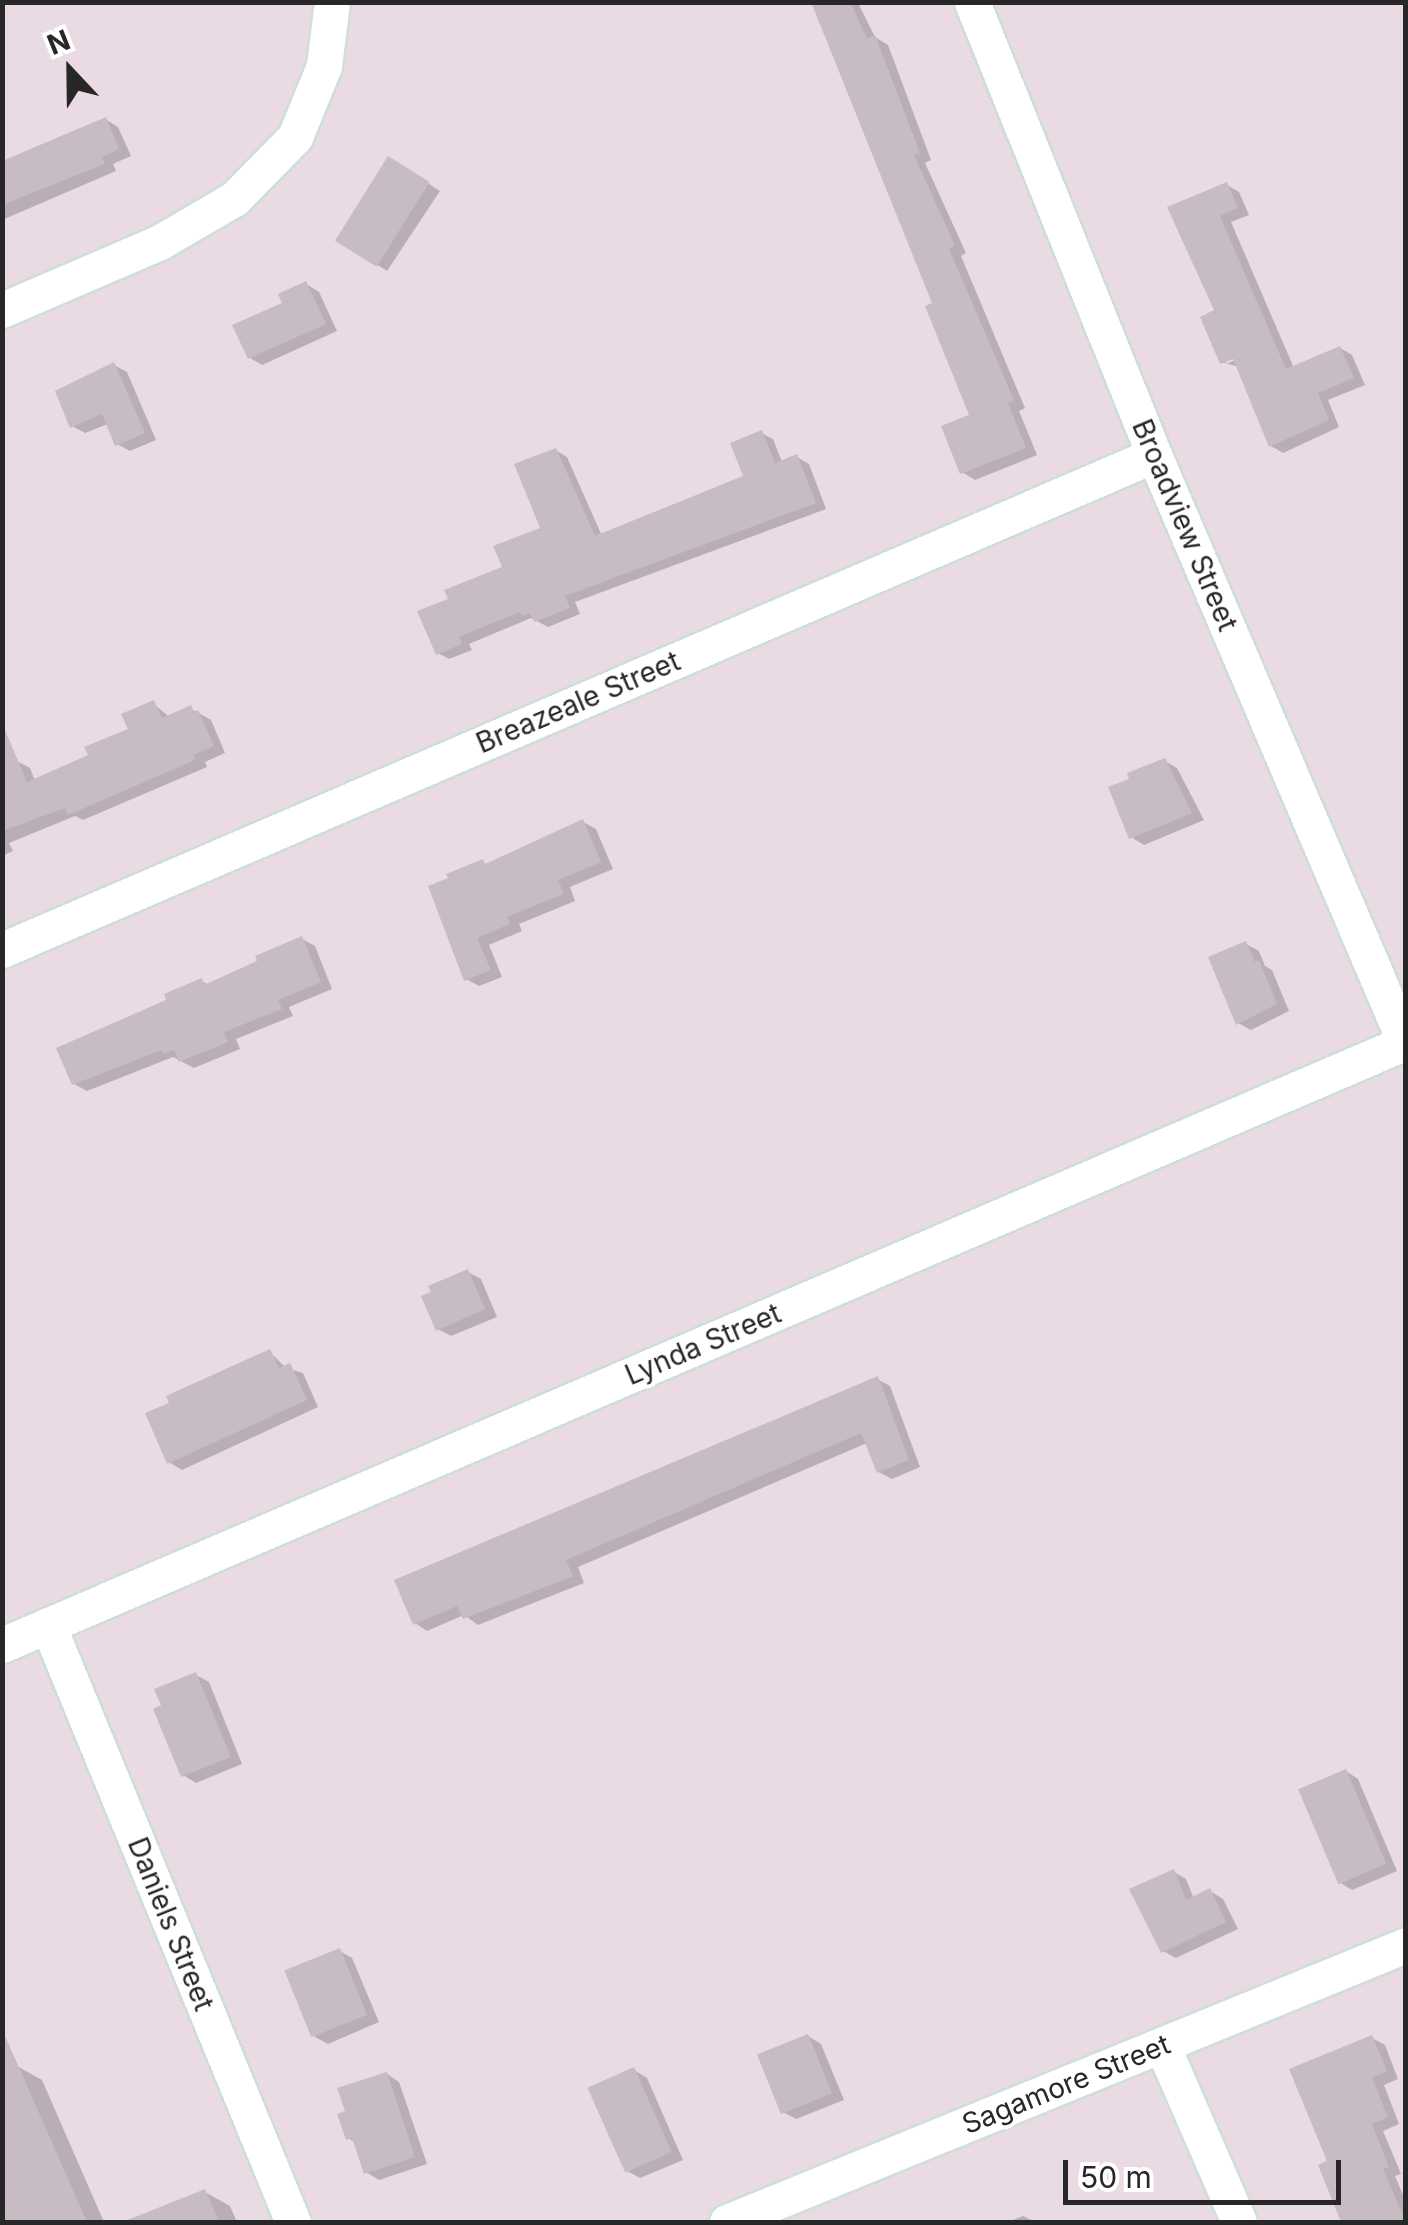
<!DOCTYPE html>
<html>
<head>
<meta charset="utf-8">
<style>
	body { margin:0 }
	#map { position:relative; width:1408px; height:2225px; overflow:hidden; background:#e9dae4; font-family:Inter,sans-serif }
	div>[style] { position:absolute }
	.shadow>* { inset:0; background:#0003 }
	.building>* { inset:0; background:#c7bcc3; transform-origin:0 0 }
	.roads { filter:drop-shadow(2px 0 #cfdfd8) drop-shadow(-2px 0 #cfdfd8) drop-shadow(0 2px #cfdfd8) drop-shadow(0 -2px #cfdfd8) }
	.minor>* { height:35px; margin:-17.5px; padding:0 17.5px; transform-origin:17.5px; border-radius:17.5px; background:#fff }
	span { translate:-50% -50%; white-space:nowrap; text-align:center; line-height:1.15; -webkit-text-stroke:8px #fff; paint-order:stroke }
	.street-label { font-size:28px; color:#272727 }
	.frame { position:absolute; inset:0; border:5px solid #272727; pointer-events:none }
	.north { position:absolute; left:20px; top:20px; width:100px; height:100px; -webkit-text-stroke:8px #fff; paint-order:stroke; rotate:338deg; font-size:28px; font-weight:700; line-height:40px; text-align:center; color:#272727 }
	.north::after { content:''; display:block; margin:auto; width:35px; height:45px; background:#272727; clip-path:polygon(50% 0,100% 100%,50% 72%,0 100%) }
	.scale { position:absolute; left:1063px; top:2160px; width:278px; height:45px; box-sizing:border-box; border:5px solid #272727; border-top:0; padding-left:12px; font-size:30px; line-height:35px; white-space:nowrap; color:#272727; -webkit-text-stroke:8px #fff; paint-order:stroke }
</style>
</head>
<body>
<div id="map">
	<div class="shadow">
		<i style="clip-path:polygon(834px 2px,859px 5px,875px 37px,888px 45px,931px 160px,925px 163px,966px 253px,961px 256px,1025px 408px,1019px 411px,1037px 455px,975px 480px,962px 472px,972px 416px)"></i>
		<i style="clip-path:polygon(105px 119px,118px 127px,131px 156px,113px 164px,116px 171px,2px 220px,2px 164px)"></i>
		<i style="clip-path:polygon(401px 166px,440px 191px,387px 271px,336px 239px)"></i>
		<i style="clip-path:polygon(evenodd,1227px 185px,1239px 192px,1249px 215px,1231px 222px,1294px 368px,1340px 348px,1352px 355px,1365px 385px,1328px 400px,1339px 427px,1283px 453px,1271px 446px,1239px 367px,1222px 362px,1218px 311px,1170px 209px,1227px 185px,1245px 356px,1226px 364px,1226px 358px,1245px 356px)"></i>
		<i style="clip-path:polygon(306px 284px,319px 292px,337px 331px,262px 365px,250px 358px,285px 304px)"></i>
		<i style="clip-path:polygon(114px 365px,127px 372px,156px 440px,130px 451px,117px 444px,108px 424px,85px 433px,72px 426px)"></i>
		<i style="clip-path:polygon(761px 433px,773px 439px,782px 462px,797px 457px,809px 464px,826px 509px,575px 602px,580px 614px,548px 627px,531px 618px,469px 644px,472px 650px,449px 659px,438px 653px,451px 600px,505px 568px,543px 529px,555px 450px,567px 457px,602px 536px,746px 477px)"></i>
		<i style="clip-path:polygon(153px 703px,169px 717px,190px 708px,211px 720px,225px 753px,205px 762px,207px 767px,83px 820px,75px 816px,9px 843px,13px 851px,2px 856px,2px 767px,17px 761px,30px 768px,35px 781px,92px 756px,131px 731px)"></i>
		<i style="clip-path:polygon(1165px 761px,1177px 768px,1204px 820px,1144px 845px,1131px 837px)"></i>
		<i style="clip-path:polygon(583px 822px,596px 829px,613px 869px,570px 887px,575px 901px,519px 924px,522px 931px,489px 945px,502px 977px,479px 986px,466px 979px,482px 862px,488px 865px)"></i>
		<i style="clip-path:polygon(302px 939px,315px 946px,332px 989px,289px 1007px,293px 1016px,236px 1039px,240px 1049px,194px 1068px,173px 1057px,87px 1091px,74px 1084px,169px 1001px,201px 981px,209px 985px)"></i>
		<i style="clip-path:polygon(1246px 944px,1259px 951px,1265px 966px,1272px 970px,1289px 1011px,1251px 1030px,1238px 1023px)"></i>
		<i style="clip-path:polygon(468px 1272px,481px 1279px,497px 1317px,451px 1336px,438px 1329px)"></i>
		<i style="clip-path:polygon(270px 1352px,286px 1368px,303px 1373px,318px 1407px,182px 1470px,169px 1462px)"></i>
		<i style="clip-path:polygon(877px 1379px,890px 1386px,920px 1467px,892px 1479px,879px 1472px,867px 1443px,578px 1567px,584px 1583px,478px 1625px,464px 1615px,427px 1631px,415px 1623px)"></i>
		<i style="clip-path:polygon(196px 1675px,209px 1682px,242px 1764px,196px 1783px,183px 1775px,164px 1707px)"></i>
		<i style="clip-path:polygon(1346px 1771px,1358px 1779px,1397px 1871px,1352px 1890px,1339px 1882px)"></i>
		<i style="clip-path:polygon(1174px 1872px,1186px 1879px,1194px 1899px,1210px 1891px,1223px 1899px,1238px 1929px,1176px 1958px,1163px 1951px)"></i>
		<i style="clip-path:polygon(340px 1951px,352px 1958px,379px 2022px,328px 2044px,315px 2037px)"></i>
		<i style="clip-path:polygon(808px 2036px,821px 2044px,844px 2100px,796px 2119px,783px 2112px)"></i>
		<i style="clip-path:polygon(1372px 2038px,1385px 2045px,1398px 2079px,1384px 2085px,1399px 2124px,1383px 2131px,1401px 2174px,1395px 2176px,1406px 2202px,1406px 2222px,1344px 2222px,1321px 2166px,1330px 2162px)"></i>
		<i style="clip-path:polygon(17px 2066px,42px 2080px,104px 2222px,2px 2222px,2px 2072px)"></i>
		<i style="clip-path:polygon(634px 2070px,647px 2078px,683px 2160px,640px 2178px,627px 2171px)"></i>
		<i style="clip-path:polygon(387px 2074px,399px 2082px,427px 2164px,379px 2180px,366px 2172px,356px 2143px,348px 2138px)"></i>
		<i style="clip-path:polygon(205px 2192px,230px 2206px,237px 2222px,129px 2222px)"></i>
		<i style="clip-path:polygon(1023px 2216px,1035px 2222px,1007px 2222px)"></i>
	</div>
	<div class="building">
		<i style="clip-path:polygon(811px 2px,850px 2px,867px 38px,875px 35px,920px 153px,914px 155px,955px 246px,949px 249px,1014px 400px,1008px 403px,1026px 448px,960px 474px,941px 426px,969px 415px,925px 306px,932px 303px)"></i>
		<i style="clip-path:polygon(106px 117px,119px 149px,102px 157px,105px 164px,2px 205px,2px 161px)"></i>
		<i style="left:388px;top:156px;width:49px;height:100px;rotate:32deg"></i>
		<i style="clip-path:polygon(1227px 182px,1238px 208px,1220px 216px,1286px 369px,1340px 346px,1354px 378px,1318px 393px,1329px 420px,1269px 447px,1233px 359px,1220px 364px,1200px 317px,1214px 310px,1167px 207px)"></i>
		<i style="clip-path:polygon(306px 281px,326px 324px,248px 359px,232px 325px,282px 303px,278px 294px)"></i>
		<i style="clip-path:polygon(114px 362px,145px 433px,115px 446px,102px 414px,70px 428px,55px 391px)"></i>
		<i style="clip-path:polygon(762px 430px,775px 463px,797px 454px,816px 503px,565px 596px,570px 608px,534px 622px,530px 613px,522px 616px,520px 612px,459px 637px,462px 644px,436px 655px,417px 611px,448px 599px,444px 590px,502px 567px,493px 546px,540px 528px,514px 464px,556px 448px,595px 536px,743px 476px,730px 443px)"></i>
		<i style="clip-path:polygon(154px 700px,162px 718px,191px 705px,194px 712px,198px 710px,214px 746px,193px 755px,195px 760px,68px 815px,65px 808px,2px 831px,2px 723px,27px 782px,88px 755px,84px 747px,128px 729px,121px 714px)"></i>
		<i style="clip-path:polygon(1165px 758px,1192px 813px,1129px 839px,1108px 787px,1129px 779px,1127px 773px)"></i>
		<i style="clip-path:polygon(583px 819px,601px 862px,558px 880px,564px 894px,507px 917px,510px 924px,477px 938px,491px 970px,464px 981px,428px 886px,448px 878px,446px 874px,483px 859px,485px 864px)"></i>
		<i style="clip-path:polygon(302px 936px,321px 982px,278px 1000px,282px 1009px,224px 1032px,228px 1042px,179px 1062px,174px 1050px,164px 1054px,162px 1050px,72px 1085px,56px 1048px,166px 1000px,164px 994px,202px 978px,204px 985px,257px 961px,255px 956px)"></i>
		<i style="clip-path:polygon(1246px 941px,1255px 962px,1259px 960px,1277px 1004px,1236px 1025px,1208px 957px)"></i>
		<i style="clip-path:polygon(468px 1269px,485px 1309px,436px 1331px,421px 1296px,431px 1292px,428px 1286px)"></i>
		<i style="clip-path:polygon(270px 1349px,279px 1368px,290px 1363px,307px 1400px,167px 1464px,145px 1413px,169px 1403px,166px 1396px)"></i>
		<i style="clip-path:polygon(878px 1376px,909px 1460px,877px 1473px,861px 1433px,566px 1560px,573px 1576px,463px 1619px,457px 1606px,413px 1625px,394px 1580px)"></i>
		<i style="clip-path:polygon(196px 1672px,231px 1757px,181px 1777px,153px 1709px,161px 1705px,154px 1689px)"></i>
		<i style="left:1346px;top:1769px;width:103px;height:52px;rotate:67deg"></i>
		<i style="clip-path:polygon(1174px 1869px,1186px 1900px,1210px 1888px,1226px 1922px,1161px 1953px,1129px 1889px)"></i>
		<i style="left:340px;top:1948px;width:72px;height:60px;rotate:68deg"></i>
		<i style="clip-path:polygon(2px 2029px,87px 2222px,2px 2222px)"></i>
		<i style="left:808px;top:2034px;width:64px;height:55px;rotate:68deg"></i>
		<i style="clip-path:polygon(1372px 2035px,1387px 2071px,1372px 2078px,1388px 2117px,1372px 2124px,1389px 2167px,1383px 2169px,1406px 2222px,1341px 2222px,1318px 2165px,1327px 2161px,1289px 2069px)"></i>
		<i style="left:634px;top:2067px;width:93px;height:51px;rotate:66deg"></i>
		<i style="clip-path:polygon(387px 2072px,415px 2157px,364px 2174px,352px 2138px,346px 2140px,337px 2114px,345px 2111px,337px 2088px)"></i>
		<i style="clip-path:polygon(205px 2189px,219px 2222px,126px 2222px,125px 2221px)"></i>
	</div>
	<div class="roads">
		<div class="minor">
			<i style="left:972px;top:2px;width:488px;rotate:68.1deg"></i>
			<i style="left:1154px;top:455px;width:642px;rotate:66.87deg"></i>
			<i style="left:2px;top:310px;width:172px;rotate:-23.3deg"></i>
			<i style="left:160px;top:242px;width:86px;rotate:-30.2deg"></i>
			<i style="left:234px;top:199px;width:87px;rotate:-45.5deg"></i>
			<i style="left:295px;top:137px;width:77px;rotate:-67.8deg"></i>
			<i style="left:324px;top:66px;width:64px;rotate:-82.9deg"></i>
			<i style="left:2px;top:950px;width:1254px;rotate:-23.25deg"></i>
			<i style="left:48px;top:1625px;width:645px;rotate:67.69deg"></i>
			<i style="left:2px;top:1645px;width:1526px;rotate:-23.24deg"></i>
			<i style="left:1162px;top:2045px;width:193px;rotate:66.5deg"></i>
			<i style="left:727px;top:2222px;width:733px;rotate:-22.19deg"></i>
		</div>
	</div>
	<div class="street-label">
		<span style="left:1185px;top:525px;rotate:67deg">Broadview Street</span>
		<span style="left:578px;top:702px;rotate:-23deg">Breazeale Street</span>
		<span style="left:703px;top:1344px;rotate:-23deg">Lynda Street</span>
		<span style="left:171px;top:1924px;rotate:68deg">Daniels Street</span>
		<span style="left:1066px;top:2084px;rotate:-22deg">Sagamore Street</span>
	</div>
	<div class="frame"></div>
	<div class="north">N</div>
	<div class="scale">50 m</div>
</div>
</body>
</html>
